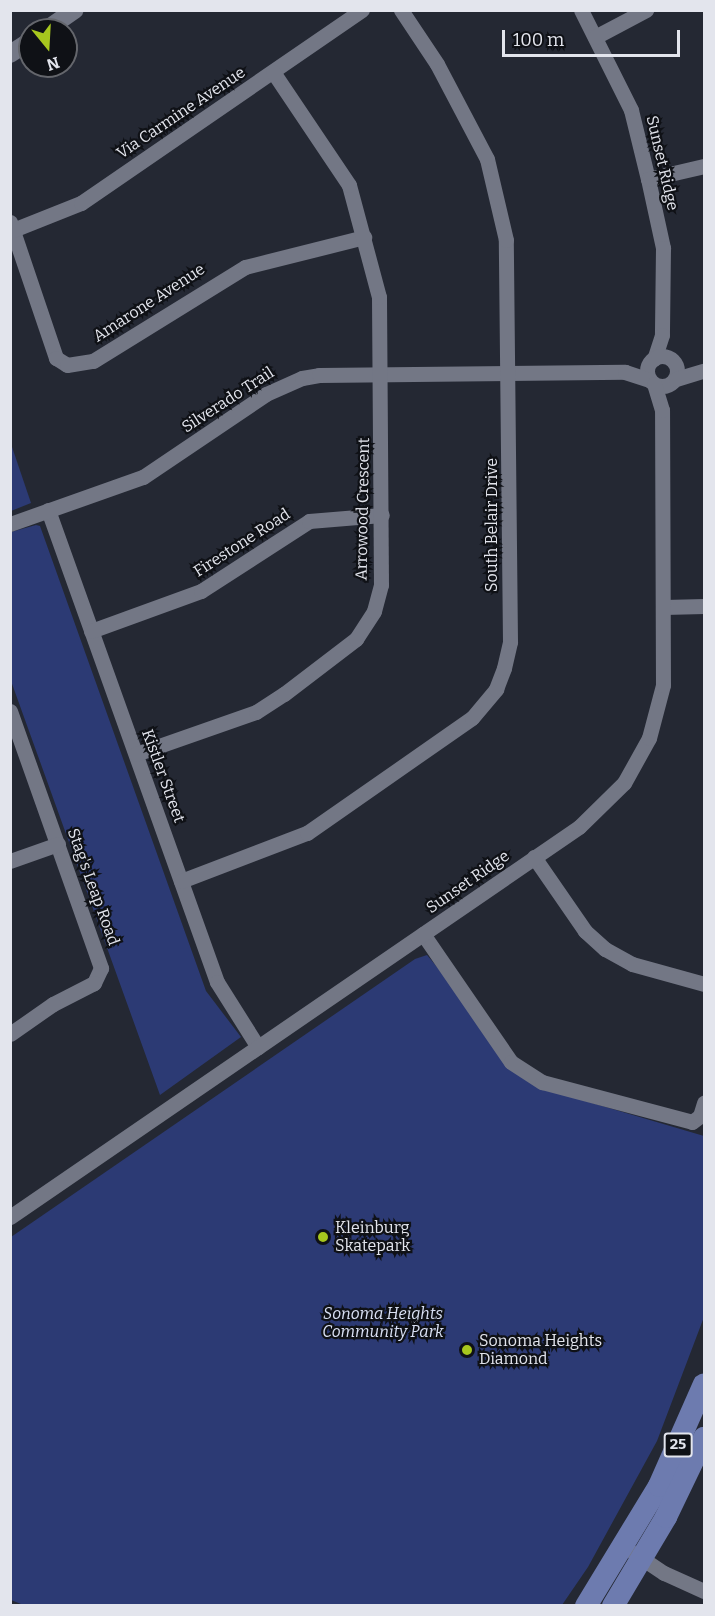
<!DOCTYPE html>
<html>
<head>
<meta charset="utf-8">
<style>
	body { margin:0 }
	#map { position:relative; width:715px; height:1616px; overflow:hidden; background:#242833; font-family:Bitter,serif }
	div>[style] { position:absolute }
	.green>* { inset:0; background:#2c3a74 }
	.minor>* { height:15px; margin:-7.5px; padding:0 7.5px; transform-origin:7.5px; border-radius:7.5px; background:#737785 }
	.minor>.ring { margin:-7.5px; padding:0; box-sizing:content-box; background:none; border:15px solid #737785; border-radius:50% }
	.tertiary>* { height:18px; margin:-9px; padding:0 9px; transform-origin:9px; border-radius:9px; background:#737785 }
	.primary>* { height:22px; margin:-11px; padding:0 11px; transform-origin:11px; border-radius:11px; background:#6d7baf }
	.dots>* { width:16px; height:16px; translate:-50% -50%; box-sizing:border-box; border:3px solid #0f1116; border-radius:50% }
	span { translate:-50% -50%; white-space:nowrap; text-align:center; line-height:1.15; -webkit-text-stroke:4.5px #0f1116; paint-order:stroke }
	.shield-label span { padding:2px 4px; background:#0f1116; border:2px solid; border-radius:4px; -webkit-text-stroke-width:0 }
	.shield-label { font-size:15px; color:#e3e5ed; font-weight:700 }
	.street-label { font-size:16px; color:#e3e5ed }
	.poi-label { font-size:16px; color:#e3e5ed }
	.left { translate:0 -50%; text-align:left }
	.park-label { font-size:16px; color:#dae1f5; font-style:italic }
	.frame { position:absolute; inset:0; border:12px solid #e3e5ed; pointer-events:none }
	.north { position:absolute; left:18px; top:18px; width:60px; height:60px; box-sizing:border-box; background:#0f1116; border:2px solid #64666c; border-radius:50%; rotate:162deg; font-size:16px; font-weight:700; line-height:24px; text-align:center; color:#e3e5ed }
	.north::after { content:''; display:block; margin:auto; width:21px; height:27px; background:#a7c71e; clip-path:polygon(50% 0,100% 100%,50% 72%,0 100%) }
	.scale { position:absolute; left:502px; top:30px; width:178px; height:27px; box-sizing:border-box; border:3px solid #e3e5ed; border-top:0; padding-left:8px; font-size:18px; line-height:21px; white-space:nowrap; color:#e3e5ed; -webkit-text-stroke:4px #0f1116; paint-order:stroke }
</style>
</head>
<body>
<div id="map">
	<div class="green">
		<i style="clip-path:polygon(11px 444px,31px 503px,11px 511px,10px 511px)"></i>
		<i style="clip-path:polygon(36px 525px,40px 526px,206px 991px,241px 1037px,160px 1095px,11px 681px,11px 532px)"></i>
		<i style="clip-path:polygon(427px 955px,538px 1087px,704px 1136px,704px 1317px,657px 1441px,588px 1567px,562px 1605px,26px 1606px,11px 1600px,11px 1237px,415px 959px)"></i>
	</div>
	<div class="minor">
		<i style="left:581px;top:10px;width:112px;rotate:63.4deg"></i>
		<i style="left:631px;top:110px;width:71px;rotate:76.2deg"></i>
		<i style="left:648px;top:179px;width:71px;rotate:77.7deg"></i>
		<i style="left:663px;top:248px;width:87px;rotate:90.7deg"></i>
		<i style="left:662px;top:335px;width:25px;rotate:108deg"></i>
		<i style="left:595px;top:37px;width:58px;rotate:-27.9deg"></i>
		<i style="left:648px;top:179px;width:57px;rotate:-13.1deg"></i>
		<i style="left:10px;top:222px;width:144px;rotate:71.3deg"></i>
		<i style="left:56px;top:358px;width:13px;rotate:32deg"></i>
		<i style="left:67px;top:365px;width:26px;rotate:-9deg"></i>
		<i style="left:93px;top:361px;width:179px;rotate:-31.7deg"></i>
		<i style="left:245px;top:267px;width:123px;rotate:-14.1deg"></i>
		<i style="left:13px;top:230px;width:73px;rotate:-21.7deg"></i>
		<i style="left:81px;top:203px;width:341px;rotate:-34.5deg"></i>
		<i class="ring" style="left:647px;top:356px;width:15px;height:15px"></i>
		<i style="left:676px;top:379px;width:28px;rotate:-17deg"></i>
		<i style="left:48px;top:510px;width:501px;rotate:70.3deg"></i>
		<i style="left:217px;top:982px;width:77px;rotate:57.8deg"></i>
		<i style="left:10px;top:524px;width:141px;rotate:-19.5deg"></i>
		<i style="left:143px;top:477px;width:148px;rotate:-34deg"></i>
		<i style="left:266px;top:394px;width:39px;rotate:-24deg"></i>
		<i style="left:302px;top:378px;width:17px;rotate:-10deg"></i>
		<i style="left:319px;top:375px;width:306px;rotate:-0.6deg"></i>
		<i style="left:625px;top:372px;width:26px;rotate:18deg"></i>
		<i style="left:664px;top:607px;width:40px;rotate:-1.4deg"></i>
		<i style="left:91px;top:631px;width:117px;rotate:-20deg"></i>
		<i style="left:201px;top:591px;width:129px;rotate:-32.9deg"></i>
		<i style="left:309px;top:521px;width:73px;rotate:-4.7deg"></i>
		<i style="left:10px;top:711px;width:273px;rotate:70.5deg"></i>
		<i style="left:101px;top:968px;width:17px;rotate:115deg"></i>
		<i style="left:94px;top:983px;width:46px;rotate:152.9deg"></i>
		<i style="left:53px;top:1004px;width:52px;rotate:145.1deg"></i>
		<i style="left:136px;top:754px;width:127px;rotate:-19.3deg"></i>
		<i style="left:256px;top:712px;width:33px;rotate:-33deg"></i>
		<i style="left:284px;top:694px;width:91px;rotate:-37.4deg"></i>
		<i style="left:356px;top:639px;width:33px;rotate:-57deg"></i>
		<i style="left:374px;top:611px;width:27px;rotate:-75deg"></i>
		<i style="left:381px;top:585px;width:288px;rotate:-90.4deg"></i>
		<i style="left:379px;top:297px;width:116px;rotate:-105deg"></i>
		<i style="left:349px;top:185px;width:136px;rotate:-123.9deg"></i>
		<i style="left:534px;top:857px;width:90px;rotate:55.4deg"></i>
		<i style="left:585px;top:931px;width:27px;rotate:42deg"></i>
		<i style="left:605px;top:949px;width:31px;rotate:29deg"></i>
		<i style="left:632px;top:964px;width:75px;rotate:15.5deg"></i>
		<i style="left:10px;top:861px;width:51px;rotate:-19.5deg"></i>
		<i style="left:181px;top:881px;width:135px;rotate:-20.9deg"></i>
		<i style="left:307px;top:833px;width:201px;rotate:-34.9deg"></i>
		<i style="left:472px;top:718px;width:38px;rotate:-50deg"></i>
		<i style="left:496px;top:689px;width:22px;rotate:-69deg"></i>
		<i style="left:504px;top:668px;width:27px;rotate:-77deg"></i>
		<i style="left:510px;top:642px;width:402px;rotate:-90.6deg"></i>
		<i style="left:506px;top:240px;width:83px;rotate:-103.2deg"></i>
		<i style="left:487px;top:159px;width:107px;rotate:-117.8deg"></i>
		<i style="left:437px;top:64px;width:65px;rotate:-123.7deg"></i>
		<i style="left:423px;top:934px;width:155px;rotate:55.5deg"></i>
		<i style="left:511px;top:1062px;width:37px;rotate:33deg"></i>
		<i style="left:542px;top:1082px;width:155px;rotate:14.9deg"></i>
		<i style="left:692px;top:1122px;width:10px;rotate:-37deg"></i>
		<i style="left:700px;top:1116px;width:14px;rotate:-73deg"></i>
		<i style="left:10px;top:1217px;width:690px;rotate:-34.43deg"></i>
		<i style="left:579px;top:827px;width:63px;rotate:-44.4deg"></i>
		<i style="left:624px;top:783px;width:51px;rotate:-60.9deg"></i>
		<i style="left:649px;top:738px;width:55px;rotate:-75.2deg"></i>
		<i style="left:663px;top:685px;width:275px;rotate:-90.2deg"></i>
		<i style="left:662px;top:410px;width:27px;rotate:-107deg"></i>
		<i style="left:634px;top:1553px;width:36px;rotate:34deg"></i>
		<i style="left:664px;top:1573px;width:44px;rotate:24.2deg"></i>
	</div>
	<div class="tertiary">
		<i style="left:46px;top:30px;width:35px;rotate:-35deg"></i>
		<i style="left:10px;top:54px;width:24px;rotate:-33deg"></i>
	</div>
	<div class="primary">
		<i style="left:586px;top:1606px;width:140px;rotate:-58.7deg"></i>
		<i style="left:659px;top:1486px;width:111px;rotate:-66.2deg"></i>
		<i style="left:613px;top:1606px;width:104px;rotate:-59.2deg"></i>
		<i style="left:666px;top:1517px;width:88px;rotate:-64.3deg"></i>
	</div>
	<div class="dots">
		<i style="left:323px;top:1237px;background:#a7c71e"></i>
		<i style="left:467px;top:1350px;background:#a7c71e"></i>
	</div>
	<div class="shield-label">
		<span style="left:678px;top:1445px">25</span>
	</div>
	<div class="street-label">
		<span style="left:181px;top:113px;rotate:-34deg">Via Carmine Avenue</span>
		<span style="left:662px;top:163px;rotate:77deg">Sunset Ridge</span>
		<span style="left:149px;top:303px;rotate:-33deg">Amarone Avenue</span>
		<span style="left:228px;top:400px;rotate:-33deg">Silverado Trail</span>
		<span style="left:363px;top:509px;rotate:-89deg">Arrowood Crescent</span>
		<span style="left:492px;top:525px;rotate:-90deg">South Belair Drive</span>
		<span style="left:242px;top:543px;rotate:-33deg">Firestone Road</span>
		<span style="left:163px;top:776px;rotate:70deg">Kistler Street</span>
		<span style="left:468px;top:882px;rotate:-35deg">Sunset Ridge</span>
		<span style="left:93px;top:887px;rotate:70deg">Stag's Leap Road</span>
	</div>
	<div class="poi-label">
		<span class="left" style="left:335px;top:1237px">Kleinburg<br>Skatepark</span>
		<span class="left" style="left:479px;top:1350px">Sonoma Heights<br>Diamond</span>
	</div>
	<div class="park-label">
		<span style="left:383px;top:1323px">Sonoma Heights<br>Community Park</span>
	</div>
	<div class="frame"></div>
	<div class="north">N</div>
	<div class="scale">100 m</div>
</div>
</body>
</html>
